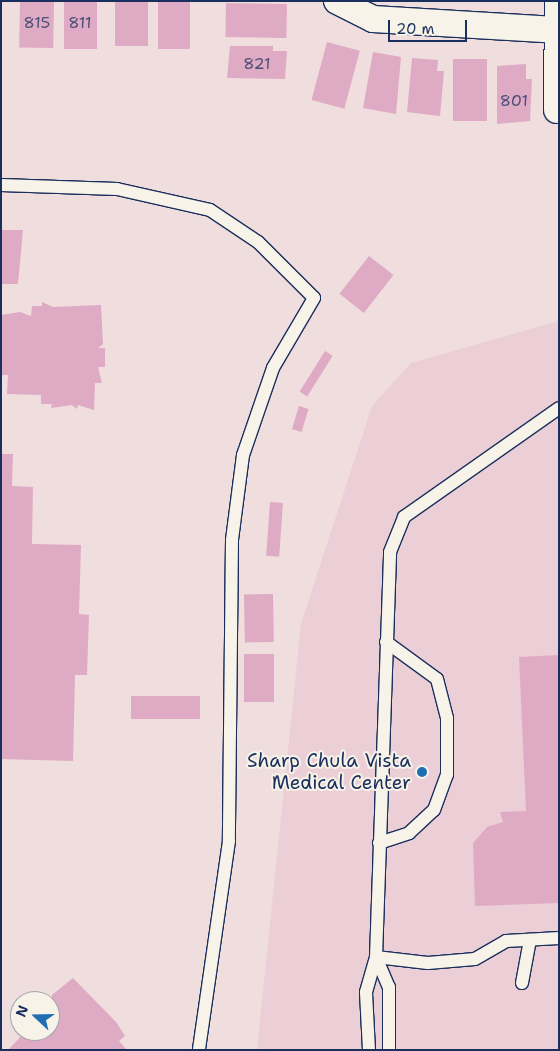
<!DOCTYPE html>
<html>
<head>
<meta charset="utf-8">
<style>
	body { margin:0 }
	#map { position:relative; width:560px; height:1051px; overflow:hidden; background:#f0dddd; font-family:"Shantell Sans",sans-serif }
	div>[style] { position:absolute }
	.built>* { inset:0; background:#ebced6 }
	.building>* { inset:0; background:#dfabc4; transform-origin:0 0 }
	.roads { filter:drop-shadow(1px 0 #1b2f5e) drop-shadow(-1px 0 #1b2f5e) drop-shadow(0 1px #1b2f5e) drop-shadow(0 -1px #1b2f5e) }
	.lane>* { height:12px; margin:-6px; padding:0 6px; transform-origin:6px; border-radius:6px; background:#f7f3e8 }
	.street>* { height:26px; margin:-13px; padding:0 13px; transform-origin:13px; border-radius:13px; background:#f7f3e8 }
	.dots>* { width:14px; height:14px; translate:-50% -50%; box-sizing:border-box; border:2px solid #f7f3e8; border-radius:50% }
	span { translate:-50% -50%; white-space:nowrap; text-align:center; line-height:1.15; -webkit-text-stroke:4px #f7f3e8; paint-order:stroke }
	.number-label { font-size:16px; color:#4c4e78 }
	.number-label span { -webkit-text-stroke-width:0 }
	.poi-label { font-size:19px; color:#1b2f5e }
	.right { translate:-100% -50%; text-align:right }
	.frame { position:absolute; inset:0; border:2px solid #1b2f5e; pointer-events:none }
	.north { position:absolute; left:10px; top:991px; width:50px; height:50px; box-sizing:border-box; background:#f7f3e8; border:1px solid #9fa5b1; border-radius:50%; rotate:291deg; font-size:14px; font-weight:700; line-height:20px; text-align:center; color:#1b2f5e }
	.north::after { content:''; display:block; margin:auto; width:18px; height:22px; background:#1f6fb2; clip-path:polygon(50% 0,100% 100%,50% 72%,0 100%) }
	.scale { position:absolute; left:388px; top:20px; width:79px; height:22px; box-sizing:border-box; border:2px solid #1b2f5e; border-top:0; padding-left:6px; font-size:15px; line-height:18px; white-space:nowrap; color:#1b2f5e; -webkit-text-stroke:4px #f7f3e8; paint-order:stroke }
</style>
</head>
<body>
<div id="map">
	<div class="built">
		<i style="clip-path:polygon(559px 321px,559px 1050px,257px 1050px,301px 624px,372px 406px,411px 363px)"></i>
	</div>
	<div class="building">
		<i style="left:54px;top:1px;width:47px;height:34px;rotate:91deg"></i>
		<i style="left:64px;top:1px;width:33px;height:48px"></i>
		<i style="left:115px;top:1px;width:33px;height:45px"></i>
		<i style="left:158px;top:1px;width:32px;height:48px"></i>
		<i style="left:226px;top:3px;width:61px;height:34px;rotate:1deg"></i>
		<i style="left:327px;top:42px;width:34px;height:60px;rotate:15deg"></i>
		<i style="clip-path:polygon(230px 46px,273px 46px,273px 51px,287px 51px,285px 79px,227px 78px)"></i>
		<i style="clip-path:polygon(373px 52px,401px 57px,396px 114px,363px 108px)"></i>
		<i style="clip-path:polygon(412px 58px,438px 60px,437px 71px,444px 71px,440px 116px,407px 112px)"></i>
		<i style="left:487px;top:59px;width:62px;height:34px;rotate:90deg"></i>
		<i style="clip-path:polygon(526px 64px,526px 79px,532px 79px,530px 121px,497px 124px,497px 66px)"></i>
		<i style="clip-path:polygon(1px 230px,23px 230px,18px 284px,1px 284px)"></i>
		<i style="left:369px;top:256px;width:31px;height:48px;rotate:38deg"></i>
		<i style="clip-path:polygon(42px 302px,53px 307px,101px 305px,103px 344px,98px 348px,105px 348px,105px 367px,98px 367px,102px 383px,95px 383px,94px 410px,78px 405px,77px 409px,72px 405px,51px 408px,52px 404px,41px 404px,41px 395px,7px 394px,8px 375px,1px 375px,1px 315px,20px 312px,31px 316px,32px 306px,42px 306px)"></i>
		<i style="left:325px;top:351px;width:9px;height:48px;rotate:32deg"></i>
		<i style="left:299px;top:406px;width:10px;height:24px;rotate:17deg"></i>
		<i style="clip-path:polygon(1px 454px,13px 454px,12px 486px,33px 487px,32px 544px,81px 545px,79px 614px,89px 615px,87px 675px,75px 675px,73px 761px,1px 759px)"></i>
		<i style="left:270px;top:502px;width:13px;height:54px;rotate:4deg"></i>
		<i style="left:273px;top:594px;width:48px;height:29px;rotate:89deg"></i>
		<i style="left:274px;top:654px;width:48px;height:30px;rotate:90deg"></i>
		<i style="clip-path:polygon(559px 655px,559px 903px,475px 906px,473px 843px,487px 827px,503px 822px,500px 812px,526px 811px,519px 657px)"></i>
		<i style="left:131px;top:696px;width:69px;height:23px"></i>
		<i style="clip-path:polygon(73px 978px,116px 1022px,125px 1036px,119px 1041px,127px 1050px,8px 1050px,26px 1031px,50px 1031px,52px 995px)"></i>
	</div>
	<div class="roads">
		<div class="lane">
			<i style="left:1px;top:185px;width:116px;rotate:2deg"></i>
			<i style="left:117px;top:189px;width:95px;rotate:12.7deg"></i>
			<i style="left:210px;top:210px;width:58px;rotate:33.7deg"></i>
			<i style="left:258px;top:242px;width:79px;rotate:45deg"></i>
			<i style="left:314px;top:298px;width:81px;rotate:120.4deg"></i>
			<i style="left:273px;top:368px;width:92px;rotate:109deg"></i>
			<i style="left:243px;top:455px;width:86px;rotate:97.4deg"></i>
			<i style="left:232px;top:540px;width:301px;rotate:90.6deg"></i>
			<i style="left:229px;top:841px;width:211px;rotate:98.2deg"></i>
			<i style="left:379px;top:843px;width:32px;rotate:-18deg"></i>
			<i style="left:409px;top:833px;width:34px;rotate:-43deg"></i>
			<i style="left:434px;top:810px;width:37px;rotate:-70deg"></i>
			<i style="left:447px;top:775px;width:57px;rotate:-90deg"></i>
			<i style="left:447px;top:718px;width:40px;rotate:-104.4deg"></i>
			<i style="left:437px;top:679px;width:63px;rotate:-144deg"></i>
			<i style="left:376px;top:957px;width:52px;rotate:6.6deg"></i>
			<i style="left:428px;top:963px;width:47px;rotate:-4.9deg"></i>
			<i style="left:475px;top:959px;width:36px;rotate:-30deg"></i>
			<i style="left:506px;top:941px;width:53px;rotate:-3.2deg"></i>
			<i style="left:376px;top:957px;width:33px;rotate:67deg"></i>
			<i style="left:389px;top:987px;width:63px;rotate:90deg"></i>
			<i style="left:522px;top:983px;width:44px;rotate:-79.5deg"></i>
			<i style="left:369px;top:1050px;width:58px;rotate:-93deg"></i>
			<i style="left:366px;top:992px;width:36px;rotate:-74deg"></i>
			<i style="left:376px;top:957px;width:405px;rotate:-88deg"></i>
			<i style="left:390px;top:552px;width:38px;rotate:-68deg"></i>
			<i style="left:404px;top:517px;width:189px;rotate:-35.1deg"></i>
		</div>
		<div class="street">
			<i style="left:337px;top:1px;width:40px;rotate:26.6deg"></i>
			<i style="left:373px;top:19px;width:183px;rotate:3.4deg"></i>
			<i style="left:557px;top:110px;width:109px;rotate:-89.5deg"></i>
		</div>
	</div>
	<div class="dots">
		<i style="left:422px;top:772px;background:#1f6fb2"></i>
	</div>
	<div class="number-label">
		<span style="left:37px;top:23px">815</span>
		<span style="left:80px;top:23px">811</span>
		<span style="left:257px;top:64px">821</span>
		<span style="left:514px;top:101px">801</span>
	</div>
	<div class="poi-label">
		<span class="right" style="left:411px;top:772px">Sharp Chula Vista<br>Medical Center</span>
	</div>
	<div class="frame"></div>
	<div class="north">N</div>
	<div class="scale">20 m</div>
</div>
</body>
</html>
